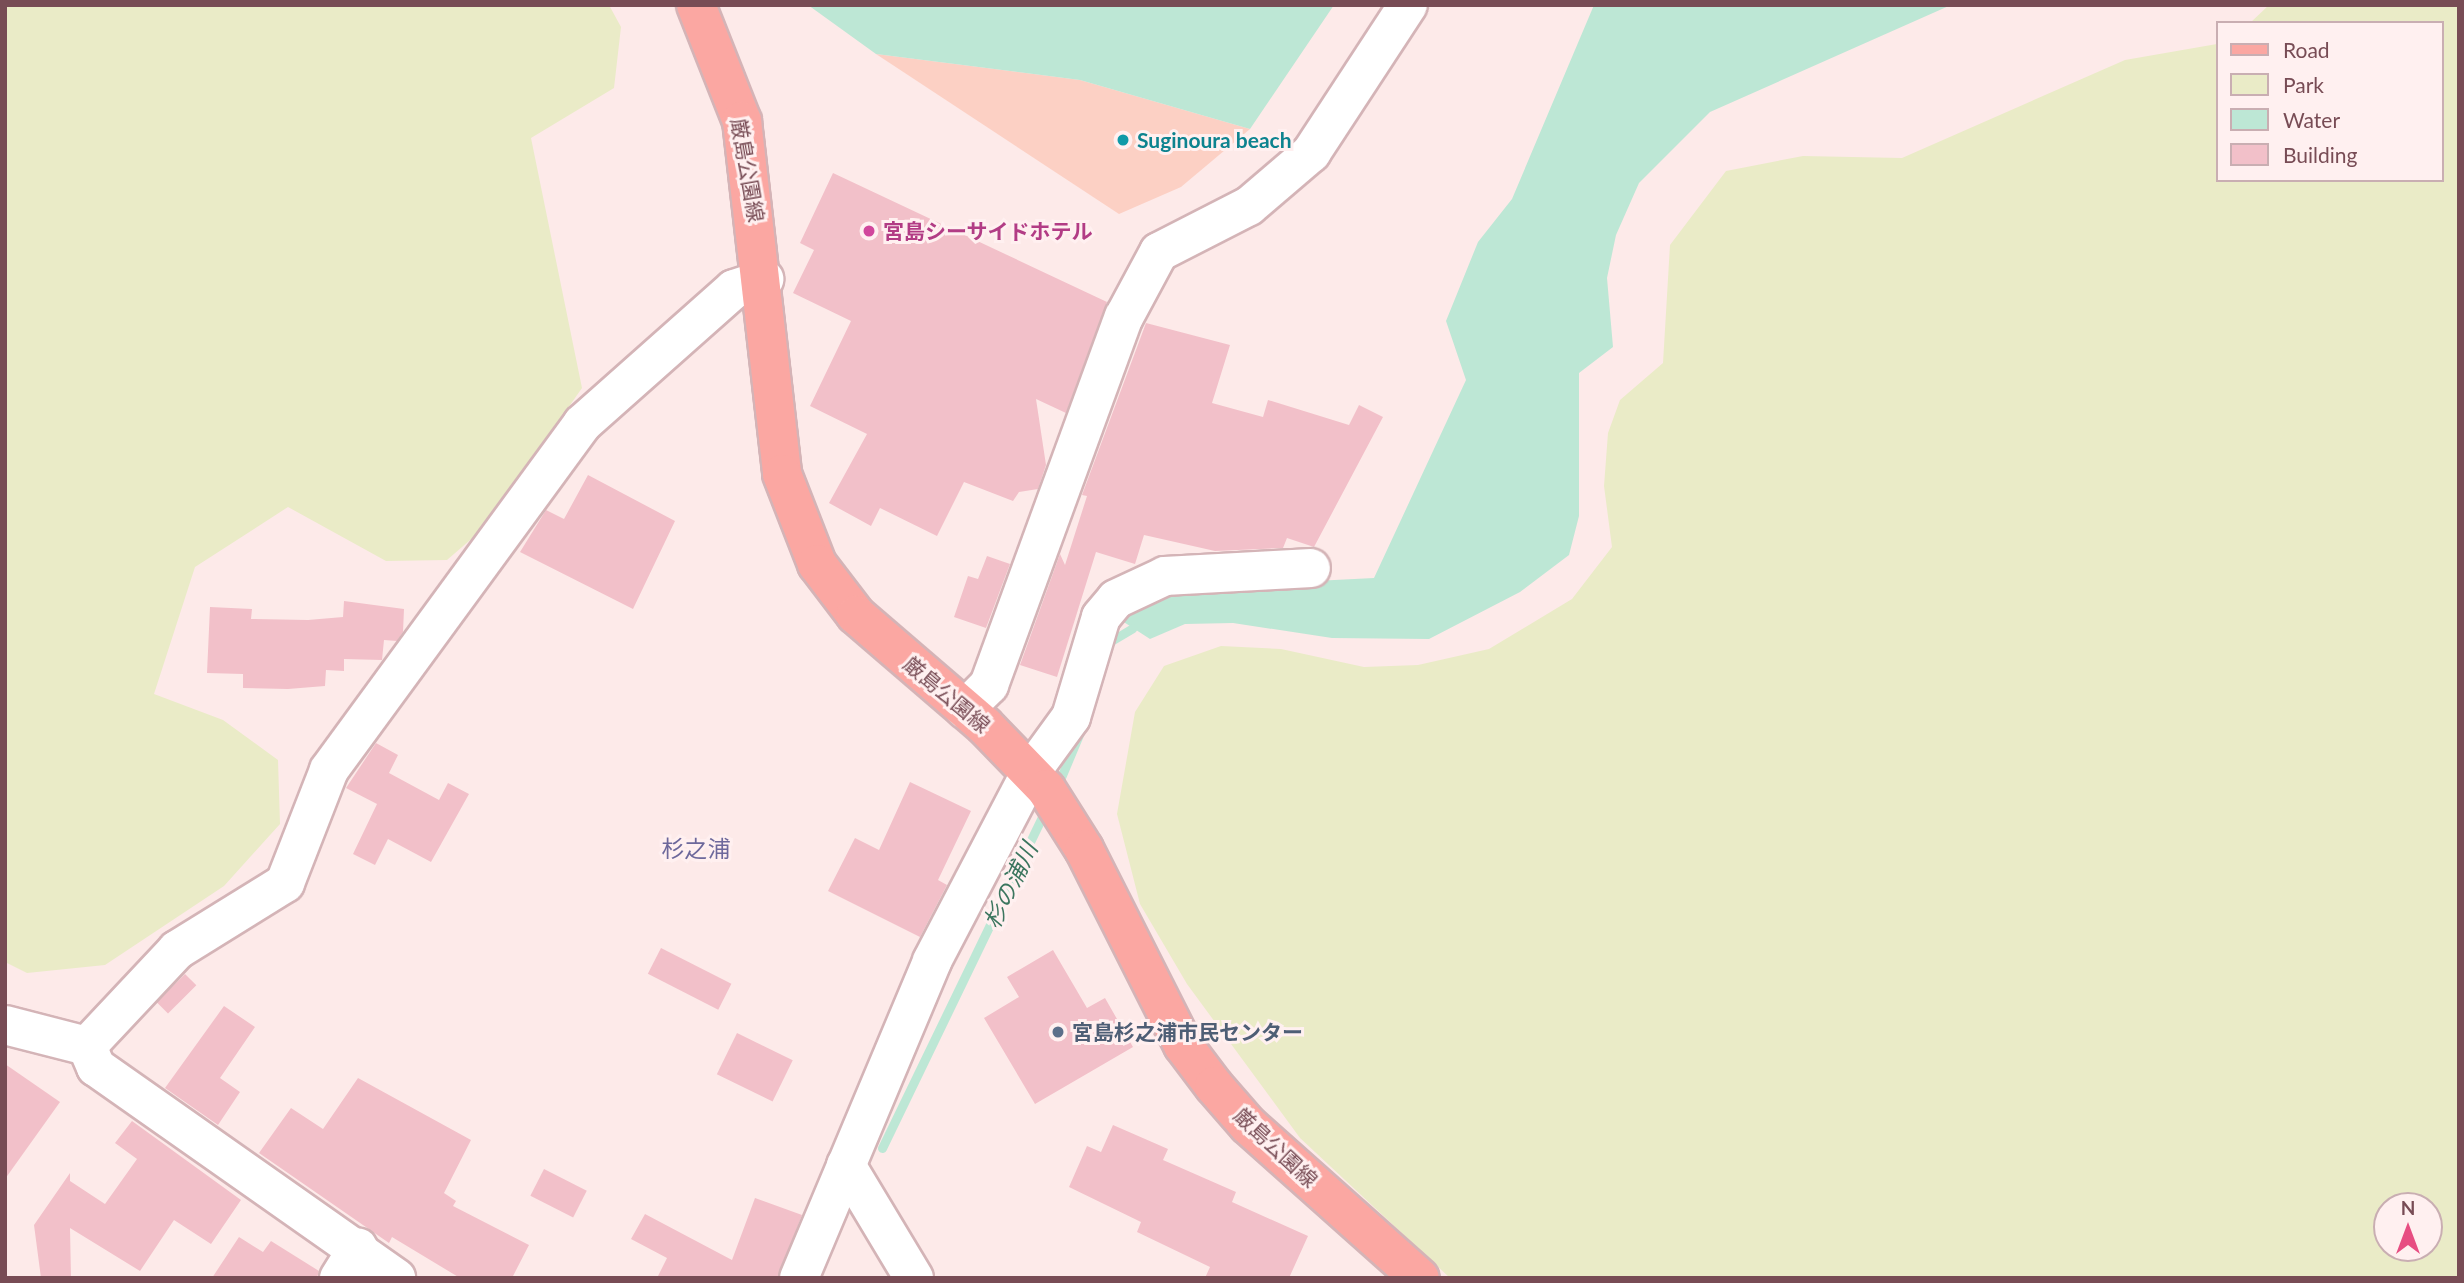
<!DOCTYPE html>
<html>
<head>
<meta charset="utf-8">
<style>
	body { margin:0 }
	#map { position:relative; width:2464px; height:1283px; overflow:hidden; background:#fdeae9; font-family:Lato,"Noto Sans JP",sans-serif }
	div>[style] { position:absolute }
	.green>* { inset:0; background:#eaebc7 }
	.sand>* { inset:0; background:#fcd0c4 }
	.water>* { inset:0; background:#bde7d5 }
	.stream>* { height:9px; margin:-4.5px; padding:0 4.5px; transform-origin:4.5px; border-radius:4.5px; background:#bde7d5 }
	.building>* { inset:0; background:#f2c0c9; transform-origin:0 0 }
	.roads { filter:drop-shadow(2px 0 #d4b4b7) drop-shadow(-2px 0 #d4b4b7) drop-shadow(0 2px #d4b4b7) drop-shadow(0 -2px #d4b4b7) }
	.minor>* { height:38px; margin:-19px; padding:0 19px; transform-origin:19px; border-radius:19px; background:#fff }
	.major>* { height:38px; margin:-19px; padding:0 19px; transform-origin:19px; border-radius:19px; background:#fba7a2 }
	.dots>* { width:19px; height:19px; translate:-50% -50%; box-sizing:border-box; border:4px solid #fff0f0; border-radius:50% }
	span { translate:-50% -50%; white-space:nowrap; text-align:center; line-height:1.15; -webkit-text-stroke:6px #fff0f0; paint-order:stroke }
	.culture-label { font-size:21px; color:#0d838f; font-weight:700 }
	.left { translate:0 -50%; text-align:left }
	.street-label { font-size:21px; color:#784c55 }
	.hotel-label { font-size:21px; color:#b23c85; font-weight:700 }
	.service-label { font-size:21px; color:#4e5e75; font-weight:700 }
	.neighbourhood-label { font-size:23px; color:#6d689b }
	.water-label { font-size:23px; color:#3c765f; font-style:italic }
	.frame { position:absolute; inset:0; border:7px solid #784c55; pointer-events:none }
	.legend { position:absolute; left:2216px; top:21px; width:228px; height:161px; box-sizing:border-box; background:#fff0f0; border:2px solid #c9aeb2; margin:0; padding:9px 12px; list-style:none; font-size:21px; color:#784c55 }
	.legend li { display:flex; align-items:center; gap:14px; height:35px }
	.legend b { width:35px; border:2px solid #c9aeb2 }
	.north { position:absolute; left:2373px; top:1192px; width:70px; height:70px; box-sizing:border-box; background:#fff0f0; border:2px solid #c9aeb2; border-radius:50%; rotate:0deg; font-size:19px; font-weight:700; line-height:28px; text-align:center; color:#784c55 }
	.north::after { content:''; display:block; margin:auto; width:24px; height:32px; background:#e74e82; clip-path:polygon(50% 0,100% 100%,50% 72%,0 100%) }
</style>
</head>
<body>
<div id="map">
	<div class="green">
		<i style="clip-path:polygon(5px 5px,609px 5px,621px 27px,614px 88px,531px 138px,582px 388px,484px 528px,447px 560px,386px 561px,288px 507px,195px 567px,154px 694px,223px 720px,278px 760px,280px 824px,224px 886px,105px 965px,27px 973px,5px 962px)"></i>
		<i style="clip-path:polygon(evenodd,2269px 5px,2459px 7px,2459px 1278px,1450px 1278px,1300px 1138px,1187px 984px,1140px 904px,1117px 814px,1135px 712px,1164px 666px,1221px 646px,1281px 649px,1364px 667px,1418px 665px,1489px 649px,1572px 599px,1612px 547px,1604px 486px,1608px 433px,1620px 400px,1663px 363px,1670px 245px,1726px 171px,1803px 156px,1902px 158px,2125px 60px,2217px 44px,2217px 180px,2441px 180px,2441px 23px,2250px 23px,2269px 5px,2387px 1206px,2429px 1206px,2429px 1248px,2387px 1248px,2387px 1206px)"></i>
	</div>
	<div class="sand">
		<i style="clip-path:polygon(876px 54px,1080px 80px,1250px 129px,1181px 187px,1119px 214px)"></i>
	</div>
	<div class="water">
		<i style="clip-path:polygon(808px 5px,1334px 5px,1250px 129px,1080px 80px,876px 54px)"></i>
		<i style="clip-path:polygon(1594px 5px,1951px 5px,1710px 112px,1639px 183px,1616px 235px,1607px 278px,1613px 347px,1579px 373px,1579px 516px,1569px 555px,1520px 592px,1429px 639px,1332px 638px,1233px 623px,1185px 624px,1150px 639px,1116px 617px,1180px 588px,1374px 578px,1466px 380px,1446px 321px,1478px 242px,1512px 199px)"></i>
	</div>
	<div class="stream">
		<i style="left:1106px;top:644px;width:31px;rotate:-31deg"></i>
		<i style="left:1057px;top:787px;width:62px;rotate:-67.2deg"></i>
		<i style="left:882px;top:1148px;width:377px;rotate:-64.2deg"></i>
	</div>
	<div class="building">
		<i style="clip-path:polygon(833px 173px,1107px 302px,1066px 413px,1036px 399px,1046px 465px,1038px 489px,1019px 492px,1013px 501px,964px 482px,937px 536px,880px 508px,871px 526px,829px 503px,867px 434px,810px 406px,851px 321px,793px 293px,814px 250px,800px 243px)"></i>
		<i style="clip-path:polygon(1146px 323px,1230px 345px,1212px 403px,1263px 417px,1268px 400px,1349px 425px,1359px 405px,1383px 417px,1314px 547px,1287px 538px,1283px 548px,1215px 551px,1144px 535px,1135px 564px,1096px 552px,1057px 677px,1020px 665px,1060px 554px,1065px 565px,1087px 496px,1082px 495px)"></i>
		<i style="clip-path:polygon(588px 475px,675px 521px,633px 609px,520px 552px,546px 510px,564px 519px)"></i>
		<i style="clip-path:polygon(987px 556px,1010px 564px,986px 628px,954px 617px,968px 576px,978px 579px)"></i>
		<i style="clip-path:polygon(344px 601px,404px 609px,403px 632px,397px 641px,384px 640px,382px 660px,344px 659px,344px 671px,326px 670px,325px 686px,288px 689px,243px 688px,243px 674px,207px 673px,210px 607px,252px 609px,251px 619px,308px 620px,343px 617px)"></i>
		<i style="clip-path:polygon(376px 743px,398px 755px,389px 773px,439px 800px,448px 783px,469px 794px,431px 862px,388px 839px,375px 865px,353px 854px,377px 804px,346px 788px)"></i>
		<i style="clip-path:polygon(910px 782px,971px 811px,938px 880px,947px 885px,920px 937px,828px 891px,855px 838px,879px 850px)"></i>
		<i style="left:661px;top:948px;width:79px;height:29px;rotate:27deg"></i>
		<i style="clip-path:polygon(1053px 950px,1087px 1008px,1105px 998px,1133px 1047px,1035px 1104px,984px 1018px,1019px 997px,1007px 977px)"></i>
		<i style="left:185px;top:974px;width:16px;height:40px;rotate:45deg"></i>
		<i style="clip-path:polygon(224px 1006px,255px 1027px,220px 1078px,240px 1092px,218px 1125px,165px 1088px)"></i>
		<i style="left:737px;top:1033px;width:62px;height:46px;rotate:26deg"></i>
		<i style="clip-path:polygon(5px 1064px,60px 1102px,5px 1179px)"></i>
		<i style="clip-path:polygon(358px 1078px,471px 1140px,444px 1193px,456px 1201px,453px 1206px,529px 1245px,512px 1278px,460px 1278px,392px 1237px,389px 1243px,259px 1153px,291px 1108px,323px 1129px)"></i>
		<i style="clip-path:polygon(132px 1121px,241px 1200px,211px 1244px,174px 1220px,140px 1271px,70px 1228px,71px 1278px,41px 1278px,34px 1225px,70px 1173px,70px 1181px,105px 1204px,137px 1159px,115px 1143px)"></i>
		<i style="clip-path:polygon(1113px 1125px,1168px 1149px,1163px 1160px,1236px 1192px,1232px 1202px,1308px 1236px,1289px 1278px,1205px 1278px,1210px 1267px,1137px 1232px,1141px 1222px,1069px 1187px,1087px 1146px,1101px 1152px)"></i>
		<i style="left:544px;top:1169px;width:48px;height:30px;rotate:27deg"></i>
		<i style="clip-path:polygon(755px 1198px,802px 1215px,778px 1278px,657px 1278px,667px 1258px,631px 1239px,645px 1214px,732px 1260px)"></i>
		<i style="clip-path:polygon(239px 1237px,263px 1252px,271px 1241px,319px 1271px,317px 1278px,212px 1278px)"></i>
	</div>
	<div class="roads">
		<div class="minor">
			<i style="left:965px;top:709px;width:34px;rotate:-45deg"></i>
			<i style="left:989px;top:685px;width:392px;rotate:-69.9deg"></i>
			<i style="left:1124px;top:317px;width:74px;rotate:-61.7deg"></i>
			<i style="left:1159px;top:252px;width:101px;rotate:-27.1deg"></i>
			<i style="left:1249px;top:206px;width:82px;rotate:-40.5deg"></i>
			<i style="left:1311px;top:153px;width:177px;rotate:-56.8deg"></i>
			<i style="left:5px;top:1025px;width:85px;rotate:14.4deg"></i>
			<i style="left:87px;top:1046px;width:132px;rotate:-46.8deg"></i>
			<i style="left:177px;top:950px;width:127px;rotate:-31.8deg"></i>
			<i style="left:285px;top:883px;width:121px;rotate:-68.7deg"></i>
			<i style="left:329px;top:770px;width:429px;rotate:-53.8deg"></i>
			<i style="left:582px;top:424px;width:203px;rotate:-41.6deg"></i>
			<i style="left:734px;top:289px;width:32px;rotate:-18deg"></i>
			<i style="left:87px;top:1046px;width:23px;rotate:67deg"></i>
			<i style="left:96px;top:1067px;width:367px;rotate:35.1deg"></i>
			<i style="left:846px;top:1165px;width:132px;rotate:59deg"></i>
			<i style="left:339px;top:1278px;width:36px;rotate:-58deg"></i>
			<i style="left:799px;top:1278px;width:344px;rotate:-67.2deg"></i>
			<i style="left:932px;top:961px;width:213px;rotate:-62.4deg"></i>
			<i style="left:1031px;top:772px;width:68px;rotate:-54deg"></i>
			<i style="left:1071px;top:717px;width:104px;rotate:-73.3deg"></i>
			<i style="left:1101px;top:617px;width:23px;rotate:-50deg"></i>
			<i style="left:1116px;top:599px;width:54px;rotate:-25.1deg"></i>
			<i style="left:1165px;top:576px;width:146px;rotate:-3.1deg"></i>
		</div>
		<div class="major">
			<i style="left:696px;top:5px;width:125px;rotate:68.4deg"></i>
			<i style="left:742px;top:121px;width:355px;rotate:83.5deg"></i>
			<i style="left:782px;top:474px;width:97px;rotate:68.7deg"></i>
			<i style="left:817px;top:564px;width:64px;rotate:52.6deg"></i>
			<i style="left:856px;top:615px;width:169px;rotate:40.7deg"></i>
			<i style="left:984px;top:725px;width:89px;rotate:45.9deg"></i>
			<i style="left:1046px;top:789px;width:71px;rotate:57.7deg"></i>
			<i style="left:1084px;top:849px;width:220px;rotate:63.2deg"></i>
			<i style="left:1183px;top:1045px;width:51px;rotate:52.9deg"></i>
			<i style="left:1214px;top:1086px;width:52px;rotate:48.9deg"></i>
			<i style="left:1248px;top:1125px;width:230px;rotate:41.7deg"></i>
		</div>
	</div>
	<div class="dots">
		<i style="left:1123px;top:140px;background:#0f9aa8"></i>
		<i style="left:869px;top:231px;background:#d1479c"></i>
		<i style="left:1058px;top:1032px;background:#5c6f8a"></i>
	</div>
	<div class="culture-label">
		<span class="left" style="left:1137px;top:140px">Suginoura beach</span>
	</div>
	<div class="street-label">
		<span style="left:748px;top:170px;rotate:80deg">厳島公園線</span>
		<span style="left:947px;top:694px;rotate:40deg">厳島公園線</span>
		<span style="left:1276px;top:1147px;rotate:43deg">厳島公園線</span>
	</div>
	<div class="hotel-label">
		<span class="left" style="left:883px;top:231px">宮島シーサイドホテル</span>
	</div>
	<div class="service-label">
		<span class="left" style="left:1072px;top:1032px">宮島杉之浦市民センター</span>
	</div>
	<div class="neighbourhood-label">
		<span style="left:696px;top:848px">杉之浦</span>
	</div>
	<div class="water-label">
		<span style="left:1010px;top:885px;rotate:-64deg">杉の浦川</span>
	</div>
	<div class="frame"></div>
	<ul class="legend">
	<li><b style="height:9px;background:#fba7a2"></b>Road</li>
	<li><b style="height:19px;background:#eaebc7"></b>Park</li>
	<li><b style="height:19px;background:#bde7d5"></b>Water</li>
	<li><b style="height:19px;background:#f2c0c9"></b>Building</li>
	</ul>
	<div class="north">N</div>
</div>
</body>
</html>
